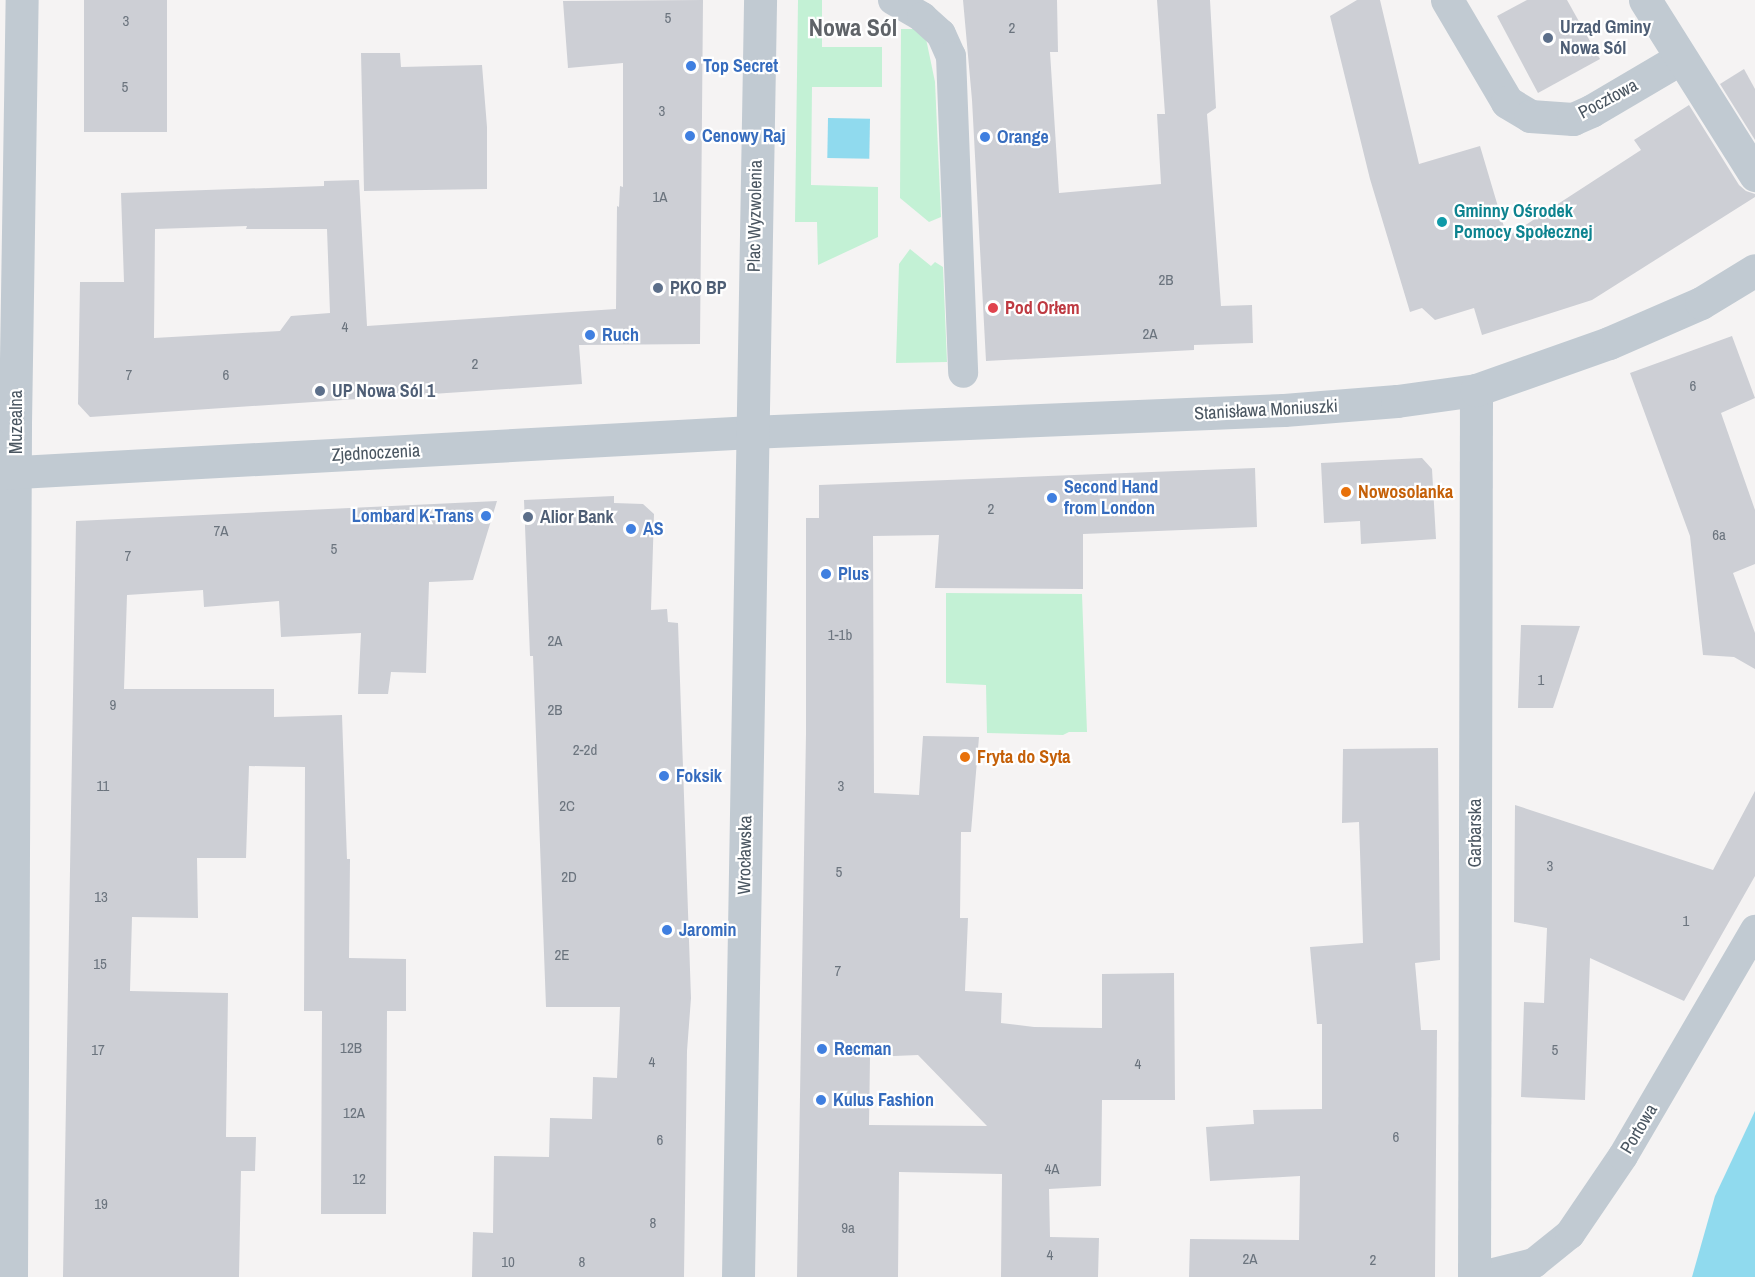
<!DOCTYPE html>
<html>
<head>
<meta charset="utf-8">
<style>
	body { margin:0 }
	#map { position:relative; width:1755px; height:1277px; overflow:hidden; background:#f5f3f3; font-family:"Archivo Narrow",sans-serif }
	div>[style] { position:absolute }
	.green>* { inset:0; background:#c3f1d5 }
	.water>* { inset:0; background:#90daee; transform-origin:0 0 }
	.building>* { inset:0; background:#cdcfd5; transform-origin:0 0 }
	.pedestrian>* { height:30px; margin:-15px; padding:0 15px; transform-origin:15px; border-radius:15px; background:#c1cad2 }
	.minor>* { height:33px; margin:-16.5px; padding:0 16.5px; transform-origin:16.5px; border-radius:16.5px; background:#c1cad2 }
	.tertiary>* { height:33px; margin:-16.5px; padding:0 16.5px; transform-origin:16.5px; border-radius:16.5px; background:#c1cad2 }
	.dots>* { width:16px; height:16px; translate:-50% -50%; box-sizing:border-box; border:3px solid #fff; border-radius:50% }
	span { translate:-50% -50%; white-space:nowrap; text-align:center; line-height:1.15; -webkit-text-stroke:4.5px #fff; paint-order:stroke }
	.number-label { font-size:15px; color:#6b747e }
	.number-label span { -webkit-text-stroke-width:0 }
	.service-label { font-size:18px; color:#4e5e75; font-weight:700 }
	.left { translate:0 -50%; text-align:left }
	.shop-label { font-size:18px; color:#366cbe; font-weight:700 }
	.right { translate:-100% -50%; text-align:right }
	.street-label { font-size:18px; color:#4a5661 }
	.culture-label { font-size:18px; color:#0d838f; font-weight:700 }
	.health-label { font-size:18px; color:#be3a42; font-weight:700 }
	.food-label { font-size:18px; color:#c56008; font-weight:700 }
	.district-label { font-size:24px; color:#5f6368; font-weight:700 }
</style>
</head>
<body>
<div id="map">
	<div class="green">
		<i style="clip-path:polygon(798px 0,822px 0,822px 47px,882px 47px,882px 87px,812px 87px,811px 185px,878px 187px,878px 237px,818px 265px,817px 222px,795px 222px)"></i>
		<i style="clip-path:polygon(901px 29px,924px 29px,935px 82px,941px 217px,929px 222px,900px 198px)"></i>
		<i style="clip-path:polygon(910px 249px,931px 266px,935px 262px,943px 267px,947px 362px,896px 363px,899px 264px)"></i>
		<i style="clip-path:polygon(946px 593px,1082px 594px,1087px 732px,1069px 732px,1063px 735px,987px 733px,986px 685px,946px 683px)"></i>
	</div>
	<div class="water">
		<i style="left:828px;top:118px;width:42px;height:40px;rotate:1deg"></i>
		<i style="clip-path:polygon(1755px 1111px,1755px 1277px,1692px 1277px,1715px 1196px)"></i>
	</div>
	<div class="building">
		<i style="left:84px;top:0;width:83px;height:132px"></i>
		<i style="clip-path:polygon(evenodd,703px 0,700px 344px,579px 345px,582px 384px,90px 417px,78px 404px,80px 282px,124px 282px,121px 193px,324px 186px,324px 181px,359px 180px,367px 326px,616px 309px,617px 206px,619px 207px,620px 186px,623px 187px,623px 63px,568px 68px,563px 1px,703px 0,247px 226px,246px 229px,327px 229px,330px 313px,291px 316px,280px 331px,154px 338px,155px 229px,247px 226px)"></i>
		<i style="clip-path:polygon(963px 0,1057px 0,1058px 52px,1050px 52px,1059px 193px,1161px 184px,1157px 114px,1165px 114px,1157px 0,1210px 0,1216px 108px,1207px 114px,1221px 306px,1252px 305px,1253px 343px,1194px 345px,1194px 350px,986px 361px,972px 100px)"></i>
		<i style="clip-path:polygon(1357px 0,1380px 0,1419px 164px,1480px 146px,1507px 237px,1641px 150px,1634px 140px,1689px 105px,1739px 185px,1746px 191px,1755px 194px,1755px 197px,1592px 300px,1482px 335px,1474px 308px,1435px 320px,1422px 308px,1410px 312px,1370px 179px,1330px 16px)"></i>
		<i style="clip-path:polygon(1527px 0,1567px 0,1600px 59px,1538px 93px,1497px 16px)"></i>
		<i style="clip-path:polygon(361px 53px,400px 53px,401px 67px,482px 65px,487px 127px,487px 189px,364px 191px)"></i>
		<i style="clip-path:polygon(1744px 69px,1755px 89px,1755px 140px,1720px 84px)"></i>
		<i style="clip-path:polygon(1732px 336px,1755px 398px,1721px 413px,1755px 510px,1755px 564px,1733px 573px,1755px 633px,1755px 669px,1734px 657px,1703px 655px,1690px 536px,1630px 373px)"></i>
		<i style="clip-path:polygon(1422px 458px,1432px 469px,1436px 539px,1361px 544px,1360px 521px,1324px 523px,1321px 463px)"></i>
		<i style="clip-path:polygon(evenodd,1255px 468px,1257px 527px,1083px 534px,1083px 589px,935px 588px,939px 535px,873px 536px,874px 793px,919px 795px,923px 736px,979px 737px,971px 832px,961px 832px,960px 918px,968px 918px,965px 991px,1002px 993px,1001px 1023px,1034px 1027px,1102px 1028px,1102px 974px,1174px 973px,1175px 1100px,1102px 1100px,1101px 1186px,1049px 1189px,1050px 1237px,1099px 1238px,1098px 1277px,1001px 1277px,1002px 1174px,899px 1172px,898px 1277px,797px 1277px,806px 733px,806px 518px,819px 518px,819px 485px,1255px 468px,918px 1055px,987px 1126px,869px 1125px,870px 1057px,918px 1055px)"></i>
		<i style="clip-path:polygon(614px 496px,614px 503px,643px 504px,654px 514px,651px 610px,667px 609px,668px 622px,678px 623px,691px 998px,687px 1051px,684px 1277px,472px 1277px,473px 1232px,493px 1233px,494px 1156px,549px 1157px,550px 1118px,592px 1119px,593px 1077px,617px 1078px,620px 1007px,546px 1007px,533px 656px,530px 656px,524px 500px)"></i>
		<i style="clip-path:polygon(497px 501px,473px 580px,429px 582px,426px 673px,391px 672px,388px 694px,358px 694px,361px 633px,281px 637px,279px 601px,204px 607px,203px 590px,127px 595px,124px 689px,274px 689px,274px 717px,342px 715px,347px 859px,350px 859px,349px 958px,406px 959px,406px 1011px,387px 1011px,386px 1214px,321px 1214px,322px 1011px,304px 1011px,305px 767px,249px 766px,246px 858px,197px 858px,198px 918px,132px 917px,130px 991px,228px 993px,226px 1137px,256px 1137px,255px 1171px,241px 1171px,239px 1277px,63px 1277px,76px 521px)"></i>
		<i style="clip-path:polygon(1521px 625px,1580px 626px,1553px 708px,1518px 708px)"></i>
		<i style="clip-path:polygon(1438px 748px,1440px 960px,1415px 963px,1421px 1030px,1437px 1030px,1435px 1277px,1189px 1277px,1190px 1239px,1299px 1240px,1300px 1176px,1210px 1181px,1206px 1127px,1254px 1124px,1253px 1110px,1322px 1109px,1322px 1024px,1317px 1024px,1310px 947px,1363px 943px,1359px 822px,1342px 823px,1343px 749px)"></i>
		<i style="clip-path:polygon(1755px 791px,1755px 876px,1684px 1001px,1590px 958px,1585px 1100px,1521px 1097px,1524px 1002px,1544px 1003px,1547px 928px,1514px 922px,1515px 805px,1713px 870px)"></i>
	</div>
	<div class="pedestrian">
		<i style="left:893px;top:0;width:34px;rotate:30deg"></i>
		<i style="left:922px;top:17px;width:25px;rotate:42deg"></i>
		<i style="left:941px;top:34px;width:24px;rotate:66deg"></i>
		<i style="left:951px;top:56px;width:317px;rotate:87.8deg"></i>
		<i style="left:1477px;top:1277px;width:59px;rotate:-13.8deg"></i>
		<i style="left:1534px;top:1263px;width:46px;rotate:-38.9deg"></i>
		<i style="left:1570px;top:1234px;width:94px;rotate:-55.8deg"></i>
		<i style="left:1623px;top:1156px;width:262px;rotate:-59.7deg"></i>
	</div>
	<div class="minor">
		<i style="left:1447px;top:0;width:118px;rotate:59.5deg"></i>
		<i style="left:1507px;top:102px;width:27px;rotate:31deg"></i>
		<i style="left:1530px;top:116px;width:43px;rotate:4deg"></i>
		<i style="left:1573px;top:119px;width:20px;rotate:-24deg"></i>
		<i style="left:1591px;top:111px;width:104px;rotate:-30.5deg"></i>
		<i style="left:1645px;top:0;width:207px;rotate:57.8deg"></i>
		<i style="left:11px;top:1277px;width:854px;rotate:-89.73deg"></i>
		<i style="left:15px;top:423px;width:423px;rotate:-89.1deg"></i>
		<i style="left:1474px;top:1277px;width:887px;rotate:-89.87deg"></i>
	</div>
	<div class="tertiary">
		<i style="left:0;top:473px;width:753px;rotate:-3.12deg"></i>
		<i style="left:752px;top:432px;width:532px;rotate:-2.37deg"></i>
		<i style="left:1284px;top:410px;width:113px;rotate:-4.6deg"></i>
		<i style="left:1397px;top:401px;width:80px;rotate:-7.9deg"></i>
		<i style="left:1476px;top:390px;width:141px;rotate:-19.5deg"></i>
		<i style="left:1609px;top:343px;width:100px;rotate:-23.5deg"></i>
		<i style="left:1701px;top:303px;width:63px;rotate:-31.4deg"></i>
		<i style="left:738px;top:1277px;width:1277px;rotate:-89.01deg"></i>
	</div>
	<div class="dots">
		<i style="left:1548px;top:38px;background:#5c6f8a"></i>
		<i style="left:691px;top:66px;background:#3f7fe0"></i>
		<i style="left:690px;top:136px;background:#3f7fe0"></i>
		<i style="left:985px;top:137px;background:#3f7fe0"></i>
		<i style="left:1442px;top:222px;background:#0f9aa8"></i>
		<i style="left:658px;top:288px;background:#5c6f8a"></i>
		<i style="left:993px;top:308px;background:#e0444e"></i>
		<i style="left:590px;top:335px;background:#3f7fe0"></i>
		<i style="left:320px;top:391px;background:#5c6f8a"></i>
		<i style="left:1346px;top:492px;background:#e8710a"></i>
		<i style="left:1052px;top:498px;background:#3f7fe0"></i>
		<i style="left:486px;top:516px;background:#3f7fe0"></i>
		<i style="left:528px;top:517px;background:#5c6f8a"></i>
		<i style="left:631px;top:529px;background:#3f7fe0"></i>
		<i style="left:826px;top:574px;background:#3f7fe0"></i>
		<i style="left:965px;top:757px;background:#e8710a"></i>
		<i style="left:664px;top:776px;background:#3f7fe0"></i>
		<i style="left:667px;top:930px;background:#3f7fe0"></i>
		<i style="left:822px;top:1049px;background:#3f7fe0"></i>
		<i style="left:821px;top:1100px;background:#3f7fe0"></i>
	</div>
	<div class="number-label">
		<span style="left:668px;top:18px">5</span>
		<span style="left:126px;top:21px">3</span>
		<span style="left:1012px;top:28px">2</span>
		<span style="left:125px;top:87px">5</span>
		<span style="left:662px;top:111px">3</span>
		<span style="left:660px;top:197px">1A</span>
		<span style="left:1166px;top:280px">2B</span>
		<span style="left:345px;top:327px">4</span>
		<span style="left:1150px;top:334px">2A</span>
		<span style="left:475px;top:364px">2</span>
		<span style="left:129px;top:375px">7</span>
		<span style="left:226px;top:375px">6</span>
		<span style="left:1693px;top:386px">6</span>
		<span style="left:991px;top:509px">2</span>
		<span style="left:221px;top:531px">7A</span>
		<span style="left:1719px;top:535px">6a</span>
		<span style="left:334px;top:549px">5</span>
		<span style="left:128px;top:556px">7</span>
		<span style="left:840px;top:635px">1-1b</span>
		<span style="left:555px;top:641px">2A</span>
		<span style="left:1541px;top:680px">1</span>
		<span style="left:113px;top:705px">9</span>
		<span style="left:555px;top:710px">2B</span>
		<span style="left:585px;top:750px">2-2d</span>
		<span style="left:103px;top:786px">11</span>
		<span style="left:841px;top:786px">3</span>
		<span style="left:567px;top:806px">2C</span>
		<span style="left:1550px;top:866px">3</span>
		<span style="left:839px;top:872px">5</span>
		<span style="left:569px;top:877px">2D</span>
		<span style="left:101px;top:897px">13</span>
		<span style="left:1686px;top:921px">1</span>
		<span style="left:562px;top:955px">2E</span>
		<span style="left:100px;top:964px">15</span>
		<span style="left:838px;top:971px">7</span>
		<span style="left:351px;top:1048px">12B</span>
		<span style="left:98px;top:1050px">17</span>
		<span style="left:1555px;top:1050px">5</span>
		<span style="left:652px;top:1062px">4</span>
		<span style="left:1138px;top:1064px">4</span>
		<span style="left:354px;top:1113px">12A</span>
		<span style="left:1396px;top:1137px">6</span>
		<span style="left:660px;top:1140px">6</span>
		<span style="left:1052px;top:1169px">4A</span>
		<span style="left:359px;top:1179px">12</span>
		<span style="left:101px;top:1204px">19</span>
		<span style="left:653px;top:1223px">8</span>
		<span style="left:848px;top:1228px">9a</span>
		<span style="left:1050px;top:1255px">4</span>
		<span style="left:1250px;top:1259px">2A</span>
		<span style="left:1373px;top:1260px">2</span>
		<span style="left:508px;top:1262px">10</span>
		<span style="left:582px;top:1262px">8</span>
	</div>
	<div class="service-label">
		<span class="left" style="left:1560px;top:38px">Urząd Gminy<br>Nowa Sól</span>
		<span class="left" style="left:670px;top:288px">PKO BP</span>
		<span class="left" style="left:332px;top:391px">UP Nowa Sól 1</span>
		<span class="left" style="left:540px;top:517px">Alior Bank</span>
	</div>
	<div class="shop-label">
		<span class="left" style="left:703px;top:66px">Top Secret</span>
		<span class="left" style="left:702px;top:136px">Cenowy Raj</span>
		<span class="left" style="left:997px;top:137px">Orange</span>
		<span class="left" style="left:602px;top:335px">Ruch</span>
		<span class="left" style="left:1064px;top:498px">Second Hand<br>from London</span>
		<span class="right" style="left:474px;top:516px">Lombard K-Trans</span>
		<span class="left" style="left:643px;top:529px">AS</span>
		<span class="left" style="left:838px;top:574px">Plus</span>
		<span class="left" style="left:676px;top:776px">Foksik</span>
		<span class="left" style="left:679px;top:930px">Jaromin</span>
		<span class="left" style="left:834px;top:1049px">Recman</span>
		<span class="left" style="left:833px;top:1100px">Kulus Fashion</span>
	</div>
	<div class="street-label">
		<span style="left:1608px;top:99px;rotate:-28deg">Pocztowa</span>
		<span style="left:755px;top:216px;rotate:-89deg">Plac Wyzwolenia</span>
		<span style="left:1266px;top:410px;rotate:-3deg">Stanisława Moniuszki</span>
		<span style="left:16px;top:422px;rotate:-90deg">Muzealna</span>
		<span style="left:376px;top:453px;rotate:-3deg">Zjednoczenia</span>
		<span style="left:1475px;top:833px;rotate:-90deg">Garbarska</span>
		<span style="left:745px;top:855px;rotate:-89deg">Wrocławska</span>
		<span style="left:1639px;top:1129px;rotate:-59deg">Portowa</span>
	</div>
	<div class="culture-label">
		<span class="left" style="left:1454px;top:222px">Gminny Ośrodek<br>Pomocy Społecznej</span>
	</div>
	<div class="health-label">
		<span class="left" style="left:1005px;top:308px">Pod Orłem</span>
	</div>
	<div class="food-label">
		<span class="left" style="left:1358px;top:492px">Nowosolanka</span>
		<span class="left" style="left:977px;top:757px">Fryta do Syta</span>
	</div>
	<div class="district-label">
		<span style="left:853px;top:28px">Nowa Sól</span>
	</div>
</div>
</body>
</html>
